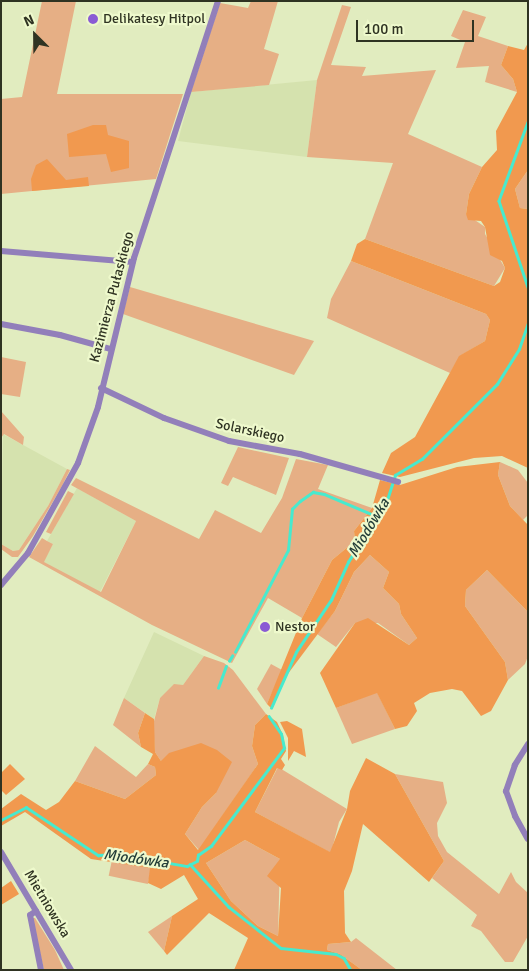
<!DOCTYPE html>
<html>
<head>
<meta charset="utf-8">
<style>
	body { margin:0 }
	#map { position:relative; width:529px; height:971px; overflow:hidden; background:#e1ecbf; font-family:Signika,sans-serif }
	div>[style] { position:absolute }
	.built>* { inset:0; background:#d5e2ae }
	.green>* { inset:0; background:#e6af85; transform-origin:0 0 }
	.forest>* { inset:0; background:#f1994f }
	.stream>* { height:2.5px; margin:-1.25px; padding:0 1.25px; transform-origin:1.25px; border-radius:1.25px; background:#47eace }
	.street>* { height:6px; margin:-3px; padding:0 3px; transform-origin:3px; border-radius:3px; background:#927fba }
	.dots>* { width:14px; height:14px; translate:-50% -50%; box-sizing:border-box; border:2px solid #eef9cc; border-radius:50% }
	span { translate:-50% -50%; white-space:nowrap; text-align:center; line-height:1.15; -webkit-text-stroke:4.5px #eef9cc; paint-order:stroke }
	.poi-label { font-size:14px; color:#2f3322 }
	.left { translate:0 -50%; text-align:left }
	.street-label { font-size:14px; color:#2f3322 }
	.water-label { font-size:15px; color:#233d38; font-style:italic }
	.frame { position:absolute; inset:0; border:2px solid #2f3322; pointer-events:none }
	.north { position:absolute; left:10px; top:10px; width:50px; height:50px; -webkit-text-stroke:4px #eef9cc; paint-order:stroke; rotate:337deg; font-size:14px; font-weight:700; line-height:20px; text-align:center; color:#2f3322 }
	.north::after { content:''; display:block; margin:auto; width:18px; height:22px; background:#2f3322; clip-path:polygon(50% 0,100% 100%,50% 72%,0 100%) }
	.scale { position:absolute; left:356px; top:20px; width:118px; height:22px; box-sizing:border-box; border:2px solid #2f3322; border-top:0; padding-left:6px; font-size:15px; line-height:18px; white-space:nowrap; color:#2f3322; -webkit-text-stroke:4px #eef9cc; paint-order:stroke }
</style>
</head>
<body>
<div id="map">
	<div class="built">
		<i style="clip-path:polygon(317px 80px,307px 157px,178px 141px,191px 92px)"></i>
		<i style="clip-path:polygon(3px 434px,67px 469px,48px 506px,19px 550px,13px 551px,1px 544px)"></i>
		<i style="clip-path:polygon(77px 488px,136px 521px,100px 592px,43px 562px,53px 544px,47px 541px)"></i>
		<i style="clip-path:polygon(154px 632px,204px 656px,183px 685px,160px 698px,154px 719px,124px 698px)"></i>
	</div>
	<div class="green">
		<i style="clip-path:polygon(42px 1px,76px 1px,57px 94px,183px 94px,156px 179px,1px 194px,1px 99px,22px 97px)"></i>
		<i style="clip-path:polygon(251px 1px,278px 1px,264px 49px,279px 54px,269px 85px,191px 92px,220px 3px,248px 8px)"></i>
		<i style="clip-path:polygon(342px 5px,351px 7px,331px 65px,366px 67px,362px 76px,436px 70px,408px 134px,482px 167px,469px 194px,466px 214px,485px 227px,485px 234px,505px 268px,494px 286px,365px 239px,393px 163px,307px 157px,317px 80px)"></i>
		<i style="clip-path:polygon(463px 10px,486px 17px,478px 36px,508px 46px,501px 65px,513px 79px,517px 92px,485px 82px,489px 66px,456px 68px,465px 42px,451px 36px)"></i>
		<i style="clip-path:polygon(528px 170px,528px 209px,520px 208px,515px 189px)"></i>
		<i style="clip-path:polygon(351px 261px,486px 314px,490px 320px,485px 341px,460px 356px,450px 373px,327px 318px,331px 299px)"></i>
		<i style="clip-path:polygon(130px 287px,205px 309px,314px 341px,294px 375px,123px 314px)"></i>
		<i style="clip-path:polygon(1px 357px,26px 362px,20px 397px,1px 394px)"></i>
		<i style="clip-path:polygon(1px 411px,24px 437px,23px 445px,4px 434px,1px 438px)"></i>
		<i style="clip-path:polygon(238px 447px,289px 458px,276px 495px,233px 477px,228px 486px,221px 483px)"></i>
		<i style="clip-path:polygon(296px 459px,328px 465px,318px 489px,372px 508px,354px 531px,355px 541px,332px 560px,302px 618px,268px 598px,232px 663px,152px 625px,29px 557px,42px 538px,47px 541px,53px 544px,44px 562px,101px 592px,136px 521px,71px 485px,76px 478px,199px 539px,215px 510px,261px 533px,282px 498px)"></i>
		<i style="clip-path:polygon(500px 462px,518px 470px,528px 483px,528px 515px,523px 520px,510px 506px,498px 475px)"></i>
		<i style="clip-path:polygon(67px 469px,70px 470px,62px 486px,33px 536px,18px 557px,12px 557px,1px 549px,1px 544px,13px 551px,19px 550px,48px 506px)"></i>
		<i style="clip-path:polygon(68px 491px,74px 494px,51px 534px,46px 532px)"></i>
		<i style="clip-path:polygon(370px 555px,389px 572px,383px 588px,399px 604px,401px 614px,417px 638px,409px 645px,378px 623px,355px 623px,336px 647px,317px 634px,335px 611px,354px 572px)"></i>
		<i style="clip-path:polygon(487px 570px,528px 612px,528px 656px,525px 664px,508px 680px,505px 662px,465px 606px,466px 590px)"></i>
		<i style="clip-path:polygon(204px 656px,224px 663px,233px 670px,266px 714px,255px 725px,252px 746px,258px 764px,199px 850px,185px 834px,202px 807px,216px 793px,161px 761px,155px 752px,153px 725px,160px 698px,174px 684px,183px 685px)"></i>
		<i style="clip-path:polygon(271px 664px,282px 670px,267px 704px,257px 689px)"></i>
		<i style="clip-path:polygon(377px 692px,395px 729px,352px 744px,336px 708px)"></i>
		<i style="clip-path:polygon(124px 698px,145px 713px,138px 733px,141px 747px,113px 725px)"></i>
		<i style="clip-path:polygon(95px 746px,136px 777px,148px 764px,155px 767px,156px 775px,125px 799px,75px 781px)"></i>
		<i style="clip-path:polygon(278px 767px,347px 809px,339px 822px,331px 853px,255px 812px)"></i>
		<i style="clip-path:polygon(395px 774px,443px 782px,447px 803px,437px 823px,438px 836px,447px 852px,499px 894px,511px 872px,516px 882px,528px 893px,528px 936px,513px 962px,505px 962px,481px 931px,471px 926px,477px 915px,432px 878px,444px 861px)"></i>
		<i style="clip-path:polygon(245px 840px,280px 859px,278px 936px,258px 926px,231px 901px,206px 863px)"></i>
		<i style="left:112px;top:860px;width:40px;height:16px;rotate:12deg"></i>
		<i style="clip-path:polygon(172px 916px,164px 951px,148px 932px)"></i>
		<i style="clip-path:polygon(32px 918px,35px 918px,55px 950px,64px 970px,44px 970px)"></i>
		<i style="clip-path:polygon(356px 938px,397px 970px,362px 970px,340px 954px,327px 950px,328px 944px,351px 942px)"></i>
	</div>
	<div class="forest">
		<i style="clip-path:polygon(528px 43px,528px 170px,515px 189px,520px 208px,528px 209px,528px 468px,502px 456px,474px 458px,400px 477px,382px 473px,391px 453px,415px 437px,459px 356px,485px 341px,490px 320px,486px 314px,351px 261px,357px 244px,365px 239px,494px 286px,500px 282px,505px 268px,502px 261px,490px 255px,485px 227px,481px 221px,468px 220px,466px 214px,469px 194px,482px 167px,497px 150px,496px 131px,517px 92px,513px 79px,501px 65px,508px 46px,524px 50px)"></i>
		<i style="clip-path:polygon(93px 125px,106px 125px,108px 135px,129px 141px,129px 168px,111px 172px,106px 154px,69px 157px,67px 134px)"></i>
		<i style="clip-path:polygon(47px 159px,66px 180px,88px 177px,89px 186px,32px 191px,31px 179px,36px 165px)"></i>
		<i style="clip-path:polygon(500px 462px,498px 475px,510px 506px,528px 525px,528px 612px,487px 570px,466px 590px,465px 606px,505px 662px,508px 680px,491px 711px,481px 716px,462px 691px,452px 689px,430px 693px,414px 703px,417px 711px,407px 726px,395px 729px,377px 693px,336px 708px,320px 673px,355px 623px,368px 618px,409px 645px,417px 638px,401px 614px,399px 604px,383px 588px,389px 572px,370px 555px,354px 572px,335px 611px,287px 675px,272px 709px,267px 704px,302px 618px,332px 560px,355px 541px,354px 531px,372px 508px,380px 480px,400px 485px,457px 467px)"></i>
		<i style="clip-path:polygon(evenodd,145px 713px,154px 719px,155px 752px,161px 761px,169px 753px,201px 743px,217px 750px,232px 762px,216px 793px,202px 807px,185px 834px,198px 850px,258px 764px,252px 746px,255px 725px,266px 714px,277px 722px,283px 735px,286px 751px,281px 759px,285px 765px,282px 770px,277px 768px,255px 812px,330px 852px,347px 809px,350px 791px,366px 758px,395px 774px,444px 861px,429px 882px,363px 824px,352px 871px,344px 891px,345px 933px,351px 942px,328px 944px,327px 950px,340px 954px,362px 970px,234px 970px,248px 938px,209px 913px,167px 955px,164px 951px,172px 916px,198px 899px,184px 875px,161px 889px,148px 883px,150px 868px,91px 859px,25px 812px,1px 826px,1px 809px,21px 794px,46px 810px,59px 802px,75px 781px,125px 799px,156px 775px,155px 767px,148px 764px,153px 754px,141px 747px,138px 733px,145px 713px,245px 840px,280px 859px,267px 876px,281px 888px,278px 936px,258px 926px,231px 901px,206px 863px,245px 840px)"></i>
		<i style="clip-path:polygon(287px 721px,302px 729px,306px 757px,294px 751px,288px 761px,288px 738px,280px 722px)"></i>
		<i style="clip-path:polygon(10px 764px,25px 779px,6px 795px,1px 790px,1px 773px)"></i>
		<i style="clip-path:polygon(11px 881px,19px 894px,1px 905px,1px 888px)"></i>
	</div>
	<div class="stream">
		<i style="left:528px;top:122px;width:84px;rotate:110.2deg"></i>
		<i style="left:499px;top:201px;width:91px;rotate:71.4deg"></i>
		<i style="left:235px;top:652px;width:115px;rotate:-62.5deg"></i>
		<i style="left:288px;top:550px;width:41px;rotate:-84.4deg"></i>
		<i style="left:292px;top:509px;width:11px;rotate:-45deg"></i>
		<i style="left:300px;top:501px;width:16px;rotate:-35deg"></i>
		<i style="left:313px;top:492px;width:11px;rotate:10deg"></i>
		<i style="left:324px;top:494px;width:56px;rotate:22.9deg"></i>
		<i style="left:229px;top:661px;width:6px;rotate:-59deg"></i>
		<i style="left:218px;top:688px;width:23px;rotate:-70deg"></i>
		<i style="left:271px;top:708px;width:61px;rotate:-65.9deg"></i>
		<i style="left:296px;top:652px;width:63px;rotate:-56.1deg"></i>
		<i style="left:331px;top:600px;width:42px;rotate:-65.9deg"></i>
		<i style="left:348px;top:562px;width:73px;rotate:-57.8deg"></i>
		<i style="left:387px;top:500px;width:26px;rotate:-72deg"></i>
		<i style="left:395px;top:475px;width:31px;rotate:-31deg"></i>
		<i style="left:422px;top:459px;width:106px;rotate:-45deg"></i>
		<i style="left:497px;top:384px;width:41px;rotate:-57.8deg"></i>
		<i style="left:519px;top:349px;width:28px;rotate:-71deg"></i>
		<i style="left:1px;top:820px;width:28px;rotate:-27deg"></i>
		<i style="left:26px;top:807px;width:87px;rotate:33.7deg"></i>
		<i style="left:98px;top:855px;width:20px;rotate:-3deg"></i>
		<i style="left:118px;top:854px;width:70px;rotate:9.9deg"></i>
		<i style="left:187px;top:866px;width:11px;rotate:-27deg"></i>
		<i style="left:197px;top:861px;width:6px;rotate:-81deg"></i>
		<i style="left:198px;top:855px;width:16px;rotate:-35deg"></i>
		<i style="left:211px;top:846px;width:122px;rotate:-53.3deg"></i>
		<i style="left:284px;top:748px;width:14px;rotate:-102deg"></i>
		<i style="left:281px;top:734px;width:21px;rotate:-125deg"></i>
		<i style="left:190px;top:864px;width:58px;rotate:47.8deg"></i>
		<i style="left:229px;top:907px;width:66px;rotate:38.3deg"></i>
		<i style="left:281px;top:948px;width:55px;rotate:6.2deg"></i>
		<i style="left:336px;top:954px;width:9px;rotate:27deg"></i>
		<i style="left:344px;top:958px;width:14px;rotate:60deg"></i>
	</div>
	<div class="street">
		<i style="left:1px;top:251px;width:132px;rotate:4.8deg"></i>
		<i style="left:1px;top:324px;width:60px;rotate:10.6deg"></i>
		<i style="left:60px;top:335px;width:52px;rotate:15.6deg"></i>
		<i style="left:101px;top:388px;width:70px;rotate:25.5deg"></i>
		<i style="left:164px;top:418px;width:69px;rotate:19.5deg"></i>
		<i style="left:229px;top:441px;width:72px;rotate:10.4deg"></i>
		<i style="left:300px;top:454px;width:102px;rotate:15.9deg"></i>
		<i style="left:1px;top:585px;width:42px;rotate:-49.8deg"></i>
		<i style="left:28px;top:553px;width:103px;rotate:-60.9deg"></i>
		<i style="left:78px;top:463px;width:59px;rotate:-70.3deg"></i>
		<i style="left:98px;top:407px;width:153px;rotate:-76.4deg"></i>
		<i style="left:134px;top:258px;width:270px;rotate:-71.9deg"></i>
		<i style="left:528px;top:744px;width:25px;rotate:122deg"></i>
		<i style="left:515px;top:765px;width:28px;rotate:109deg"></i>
		<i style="left:506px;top:791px;width:27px;rotate:70deg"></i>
		<i style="left:515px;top:816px;width:26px;rotate:61deg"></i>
		<i style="left:1px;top:852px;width:137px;rotate:59.3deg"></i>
		<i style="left:36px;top:911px;width:7px;rotate:146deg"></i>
		<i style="left:30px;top:915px;width:56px;rotate:78.7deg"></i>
	</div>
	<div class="dots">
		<i style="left:93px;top:19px;background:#8a5bd4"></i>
		<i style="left:265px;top:627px;background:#8a5bd4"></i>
	</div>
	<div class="poi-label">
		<span class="left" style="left:103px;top:19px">Delikatesy Hitpol</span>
		<span class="left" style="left:275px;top:627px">Nestor</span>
	</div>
	<div class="street-label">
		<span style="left:112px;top:297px;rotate:-75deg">Kazimierza Pułaskiego</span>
		<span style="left:250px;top:431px;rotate:12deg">Solarskiego</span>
		<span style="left:47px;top:904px;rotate:59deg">Mietniowska</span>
	</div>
	<div class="water-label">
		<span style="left:369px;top:528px;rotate:-59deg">Miodówka</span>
		<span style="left:136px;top:859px;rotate:8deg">Miodówka</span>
	</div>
	<div class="frame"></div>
	<div class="north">N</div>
	<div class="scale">100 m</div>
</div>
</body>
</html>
